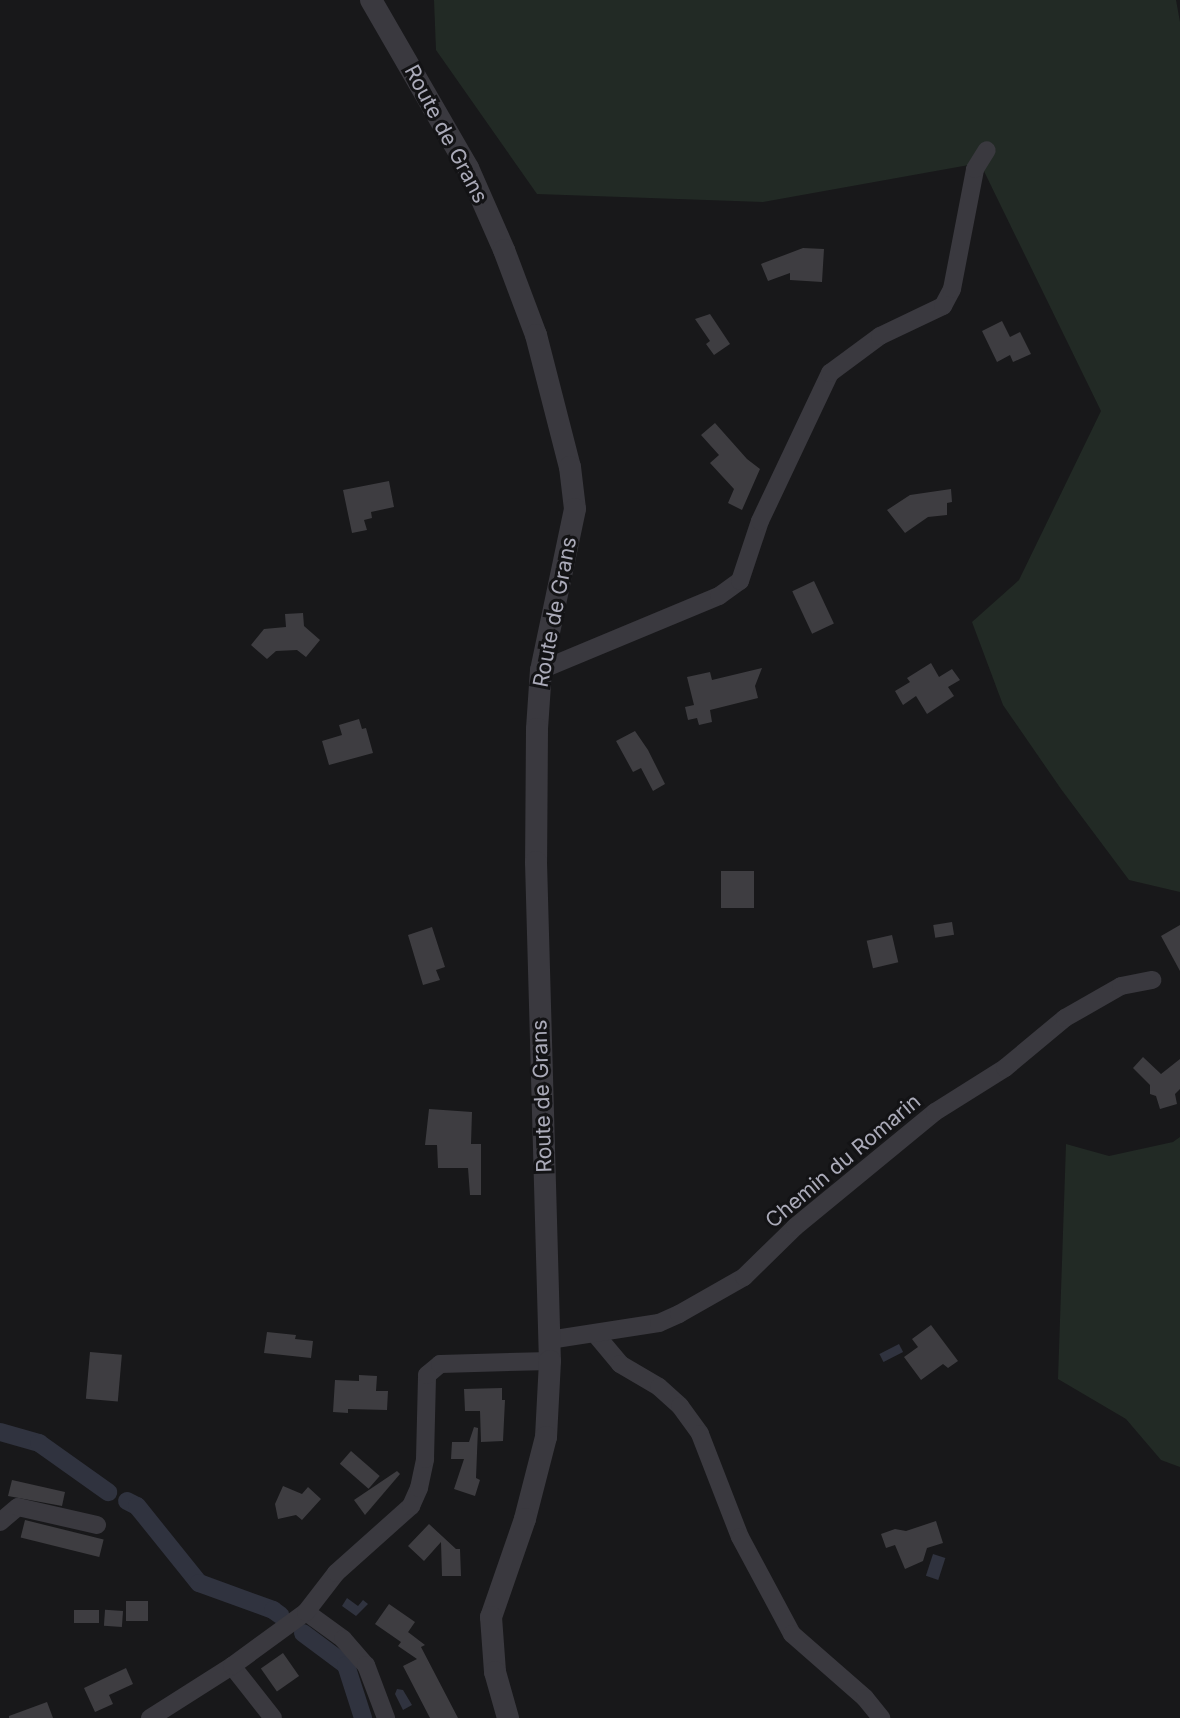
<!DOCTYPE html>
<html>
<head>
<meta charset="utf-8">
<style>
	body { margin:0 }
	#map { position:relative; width:1180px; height:1718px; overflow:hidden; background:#18181a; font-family:Inter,sans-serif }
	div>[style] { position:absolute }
	.green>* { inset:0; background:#222a25 }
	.water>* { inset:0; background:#30333f; transform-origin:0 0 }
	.canal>* { height:18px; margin:-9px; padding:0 9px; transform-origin:9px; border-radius:9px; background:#30333f }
	.building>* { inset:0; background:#3e3d41; transform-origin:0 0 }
	.minor>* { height:18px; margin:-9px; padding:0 9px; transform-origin:9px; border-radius:9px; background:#3a393f }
	.tertiary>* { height:22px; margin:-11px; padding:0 11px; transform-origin:11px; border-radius:11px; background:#3a393f }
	span { translate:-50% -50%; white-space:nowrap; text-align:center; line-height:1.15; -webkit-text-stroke:6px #131315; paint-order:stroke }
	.street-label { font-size:21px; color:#ababb9 }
</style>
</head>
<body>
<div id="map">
	<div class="green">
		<i style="clip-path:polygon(434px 0,1176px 0,1180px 22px,1180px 892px,1129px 880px,1061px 789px,1003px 705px,972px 622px,1019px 580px,1101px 411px,980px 163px,763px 202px,537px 194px,436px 50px)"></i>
		<i style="clip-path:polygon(1180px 1137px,1180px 1467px,1161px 1460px,1126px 1419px,1058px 1379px,1066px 1144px,1109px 1156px,1173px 1142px)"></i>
	</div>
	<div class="water">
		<i style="left:899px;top:1344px;width:9px;height:22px;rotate:63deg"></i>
		<i style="left:933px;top:1554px;width:13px;height:23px;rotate:18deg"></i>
		<i style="clip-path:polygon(347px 1598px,358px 1606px,363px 1600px,368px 1604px,356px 1616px,342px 1606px)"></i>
		<i style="clip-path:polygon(397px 1689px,403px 1690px,412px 1705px,403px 1710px,395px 1694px)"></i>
	</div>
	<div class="canal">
		<i style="left:0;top:1432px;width:41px;rotate:15.8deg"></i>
		<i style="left:39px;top:1443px;width:85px;rotate:35.4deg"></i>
		<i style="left:127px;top:1501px;width:11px;rotate:27deg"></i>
		<i style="left:137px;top:1506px;width:99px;rotate:51.2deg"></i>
		<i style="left:199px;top:1583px;width:79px;rotate:20deg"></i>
		<i style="left:273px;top:1610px;width:9px;rotate:36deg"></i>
		<i style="left:303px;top:1633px;width:54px;rotate:36.7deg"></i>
		<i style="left:346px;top:1665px;width:56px;rotate:72.2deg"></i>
	</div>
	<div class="building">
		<i style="clip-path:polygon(803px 248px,824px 249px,822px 282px,790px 280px,790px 273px,768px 281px,761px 264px)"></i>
		<i style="clip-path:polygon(710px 314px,730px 344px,714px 355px,706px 344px,710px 341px,695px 319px)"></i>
		<i style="clip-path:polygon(1002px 321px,1010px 337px,1020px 332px,1031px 354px,1013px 362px,1010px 355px,997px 362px,982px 331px)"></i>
		<i style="clip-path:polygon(715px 423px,747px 459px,760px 469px,742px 510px,728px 503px,734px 489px,710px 463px,719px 455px,701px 435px)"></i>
		<i style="clip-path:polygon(389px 481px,394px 507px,371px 512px,372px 518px,364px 520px,367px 530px,352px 533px,343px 490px)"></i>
		<i style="clip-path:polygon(951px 489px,952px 502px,947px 503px,947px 515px,928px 517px,905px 533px,887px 510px,910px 495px)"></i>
		<i style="left:814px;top:581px;width:47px;height:24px;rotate:65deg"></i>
		<i style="clip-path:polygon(303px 613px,304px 626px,320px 640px,306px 657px,297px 650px,276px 651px,267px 659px,251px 645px,264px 629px,286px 627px,285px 614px)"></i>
		<i style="clip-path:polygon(931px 663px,939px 677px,952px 669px,960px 680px,948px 687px,954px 696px,927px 714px,916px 696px,903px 705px,895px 691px,910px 682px,907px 678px)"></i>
		<i style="clip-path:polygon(762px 668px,755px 686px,758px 698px,710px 710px,712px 722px,699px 725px,697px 718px,688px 720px,685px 707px,694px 705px,687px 677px,710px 672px,712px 680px)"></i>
		<i style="clip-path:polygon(359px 719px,362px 729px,366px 728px,373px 753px,329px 765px,322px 741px,342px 735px,339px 725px)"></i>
		<i style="clip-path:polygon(635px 731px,648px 750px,665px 784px,653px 791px,641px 768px,633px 772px,616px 741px)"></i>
		<i style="left:721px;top:871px;width:33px;height:37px"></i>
		<i style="left:952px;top:922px;width:13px;height:19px;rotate:81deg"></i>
		<i style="clip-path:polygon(1180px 925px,1180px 971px,1161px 936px)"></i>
		<i style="clip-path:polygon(432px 927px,445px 967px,436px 970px,440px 980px,423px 985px,408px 935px)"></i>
		<i style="left:892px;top:935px;width:28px;height:26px;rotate:77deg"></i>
		<i style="clip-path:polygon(1143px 1057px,1161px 1074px,1180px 1059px,1180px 1089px,1175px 1094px,1177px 1104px,1160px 1109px,1156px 1096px,1150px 1094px,1150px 1085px,1133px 1068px)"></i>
		<i style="clip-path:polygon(429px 1109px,472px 1112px,471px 1144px,481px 1144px,481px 1195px,470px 1195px,468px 1168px,438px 1168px,437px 1145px,425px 1145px)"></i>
		<i style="clip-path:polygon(931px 1325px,958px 1361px,948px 1368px,943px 1364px,921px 1380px,904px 1357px,918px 1347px,912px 1339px)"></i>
		<i style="clip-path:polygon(267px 1332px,296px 1335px,295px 1339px,313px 1341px,311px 1358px,264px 1353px)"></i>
		<i style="left:90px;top:1352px;width:32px;height:47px;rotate:5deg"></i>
		<i style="clip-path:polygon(359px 1375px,377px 1376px,376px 1391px,388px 1391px,387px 1410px,348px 1409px,348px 1413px,333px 1412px,335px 1380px,359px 1381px)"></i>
		<i style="clip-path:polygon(502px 1388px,502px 1400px,505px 1400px,503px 1441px,481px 1442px,480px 1411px,465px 1411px,464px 1389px)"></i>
		<i style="clip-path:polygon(474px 1427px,478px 1428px,476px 1478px,480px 1480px,475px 1496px,454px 1489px,464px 1459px,451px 1459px,452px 1442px,469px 1442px)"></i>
		<i style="left:351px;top:1451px;width:38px;height:17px;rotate:41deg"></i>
		<i style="clip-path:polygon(397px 1471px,400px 1474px,365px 1515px,354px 1500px)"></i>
		<i style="clip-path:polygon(12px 1480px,65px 1492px,62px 1506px,8px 1496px)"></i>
		<i style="clip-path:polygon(283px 1486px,302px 1494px,308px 1487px,321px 1499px,302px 1520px,296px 1515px,278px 1519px,275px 1504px)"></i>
		<i style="left:25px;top:1520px;width:81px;height:18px;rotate:14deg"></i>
		<i style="clip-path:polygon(936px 1521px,943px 1543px,927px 1548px,923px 1561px,905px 1569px,895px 1545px,886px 1548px,881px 1534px,895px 1529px,906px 1531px)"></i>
		<i style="clip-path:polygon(429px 1524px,456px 1549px,460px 1549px,461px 1576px,442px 1576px,441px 1542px,424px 1561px,408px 1546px)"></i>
		<i style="left:126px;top:1601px;width:22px;height:20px"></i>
		<i style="clip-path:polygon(389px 1604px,415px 1622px,404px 1638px,408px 1632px,425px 1645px,421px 1647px,458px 1718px,430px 1718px,403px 1666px,417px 1659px,398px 1646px,401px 1642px,375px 1624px)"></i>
		<i style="left:74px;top:1610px;width:25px;height:13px"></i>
		<i style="left:123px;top:1611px;width:16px;height:18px;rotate:94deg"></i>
		<i style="left:283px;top:1653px;width:28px;height:27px;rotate:55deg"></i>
		<i style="clip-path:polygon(126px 1668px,133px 1684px,109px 1695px,113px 1704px,95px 1712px,84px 1688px)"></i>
		<i style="clip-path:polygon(47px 1702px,53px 1718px,9px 1718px,9px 1716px)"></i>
	</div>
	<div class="minor">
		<i style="left:541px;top:670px;width:193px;rotate:-22.6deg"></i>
		<i style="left:719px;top:596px;width:26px;rotate:-36deg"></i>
		<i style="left:740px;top:581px;width:63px;rotate:-71.6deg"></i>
		<i style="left:760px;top:521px;width:164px;rotate:-64.7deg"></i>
		<i style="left:830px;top:373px;width:62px;rotate:-36.5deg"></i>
		<i style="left:880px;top:336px;width:70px;rotate:-25.5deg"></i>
		<i style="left:943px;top:306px;width:19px;rotate:-62deg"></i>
		<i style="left:952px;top:289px;width:122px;rotate:-79.1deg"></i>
		<i style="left:975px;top:169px;width:22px;rotate:-58deg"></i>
		<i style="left:596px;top:1335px;width:38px;rotate:50deg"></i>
		<i style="left:620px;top:1364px;width:45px;rotate:30.5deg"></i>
		<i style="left:659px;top:1387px;width:28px;rotate:42deg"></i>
		<i style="left:680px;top:1406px;width:34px;rotate:54deg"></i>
		<i style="left:700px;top:1434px;width:110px;rotate:68.8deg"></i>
		<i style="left:740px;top:1537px;width:110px;rotate:61.8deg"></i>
		<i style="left:792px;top:1634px;width:97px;rotate:41.2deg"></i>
		<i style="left:865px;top:1698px;width:26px;rotate:51deg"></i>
		<i style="left:549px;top:1340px;width:111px;rotate:-8.8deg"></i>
		<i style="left:659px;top:1323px;width:22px;rotate:-24deg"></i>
		<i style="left:679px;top:1314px;width:75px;rotate:-29.6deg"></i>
		<i style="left:744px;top:1277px;width:71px;rotate:-44.4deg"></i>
		<i style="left:795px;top:1227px;width:181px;rotate:-39.4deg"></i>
		<i style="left:935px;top:1112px;width:83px;rotate:-32.2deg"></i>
		<i style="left:1005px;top:1068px;width:78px;rotate:-39.8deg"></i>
		<i style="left:1065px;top:1018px;width:64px;rotate:-29.7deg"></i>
		<i style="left:1121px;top:986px;width:32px;rotate:-11deg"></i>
		<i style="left:0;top:1522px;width:23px;rotate:-40deg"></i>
		<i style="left:18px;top:1507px;width:81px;rotate:12.8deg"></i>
		<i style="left:306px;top:1612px;width:46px;rotate:36.1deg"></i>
		<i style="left:343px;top:1639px;width:35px;rotate:49deg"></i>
		<i style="left:366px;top:1665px;width:57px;rotate:69.3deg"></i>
		<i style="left:232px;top:1666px;width:66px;rotate:51.7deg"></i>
		<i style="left:150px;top:1718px;width:97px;rotate:-32.4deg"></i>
		<i style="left:232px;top:1666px;width:92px;rotate:-36.1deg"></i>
		<i style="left:306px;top:1612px;width:49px;rotate:-52.4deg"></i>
		<i style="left:336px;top:1573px;width:101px;rotate:-41.8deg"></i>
		<i style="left:411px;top:1506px;width:20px;rotate:-66deg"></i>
		<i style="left:419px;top:1488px;width:30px;rotate:-78deg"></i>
		<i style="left:425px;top:1459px;width:84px;rotate:-88.6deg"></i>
		<i style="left:427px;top:1375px;width:17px;rotate:-40deg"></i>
		<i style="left:440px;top:1364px;width:110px;rotate:-1.6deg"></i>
	</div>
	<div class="tertiary">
		<i style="left:371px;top:0;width:194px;rotate:60deg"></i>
		<i style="left:468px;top:168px;width:90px;rotate:66.3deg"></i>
		<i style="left:504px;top:250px;width:91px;rotate:69.4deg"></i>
		<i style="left:536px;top:335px;width:136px;rotate:75.6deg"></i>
		<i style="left:570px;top:467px;width:42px;rotate:83.2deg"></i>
		<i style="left:575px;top:509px;width:165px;rotate:101.9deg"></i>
		<i style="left:541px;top:670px;width:59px;rotate:93.9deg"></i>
		<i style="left:537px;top:729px;width:133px;rotate:90.4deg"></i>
		<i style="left:536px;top:862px;width:499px;rotate:88.4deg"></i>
		<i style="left:550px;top:1361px;width:76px;rotate:93deg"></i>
		<i style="left:546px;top:1437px;width:85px;rotate:104.4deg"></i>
		<i style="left:525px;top:1519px;width:104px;rotate:109.1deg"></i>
		<i style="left:491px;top:1617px;width:55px;rotate:85.8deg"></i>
		<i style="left:495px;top:1672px;width:48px;rotate:74.2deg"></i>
	</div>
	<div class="street-label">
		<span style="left:446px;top:134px;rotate:62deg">Route de Grans</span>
		<span style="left:555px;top:612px;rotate:-79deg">Route de Grans</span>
		<span style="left:542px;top:1096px;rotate:-92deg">Route de Grans</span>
		<span style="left:843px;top:1161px;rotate:-40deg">Chemin du Romarin</span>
	</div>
</div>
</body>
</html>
